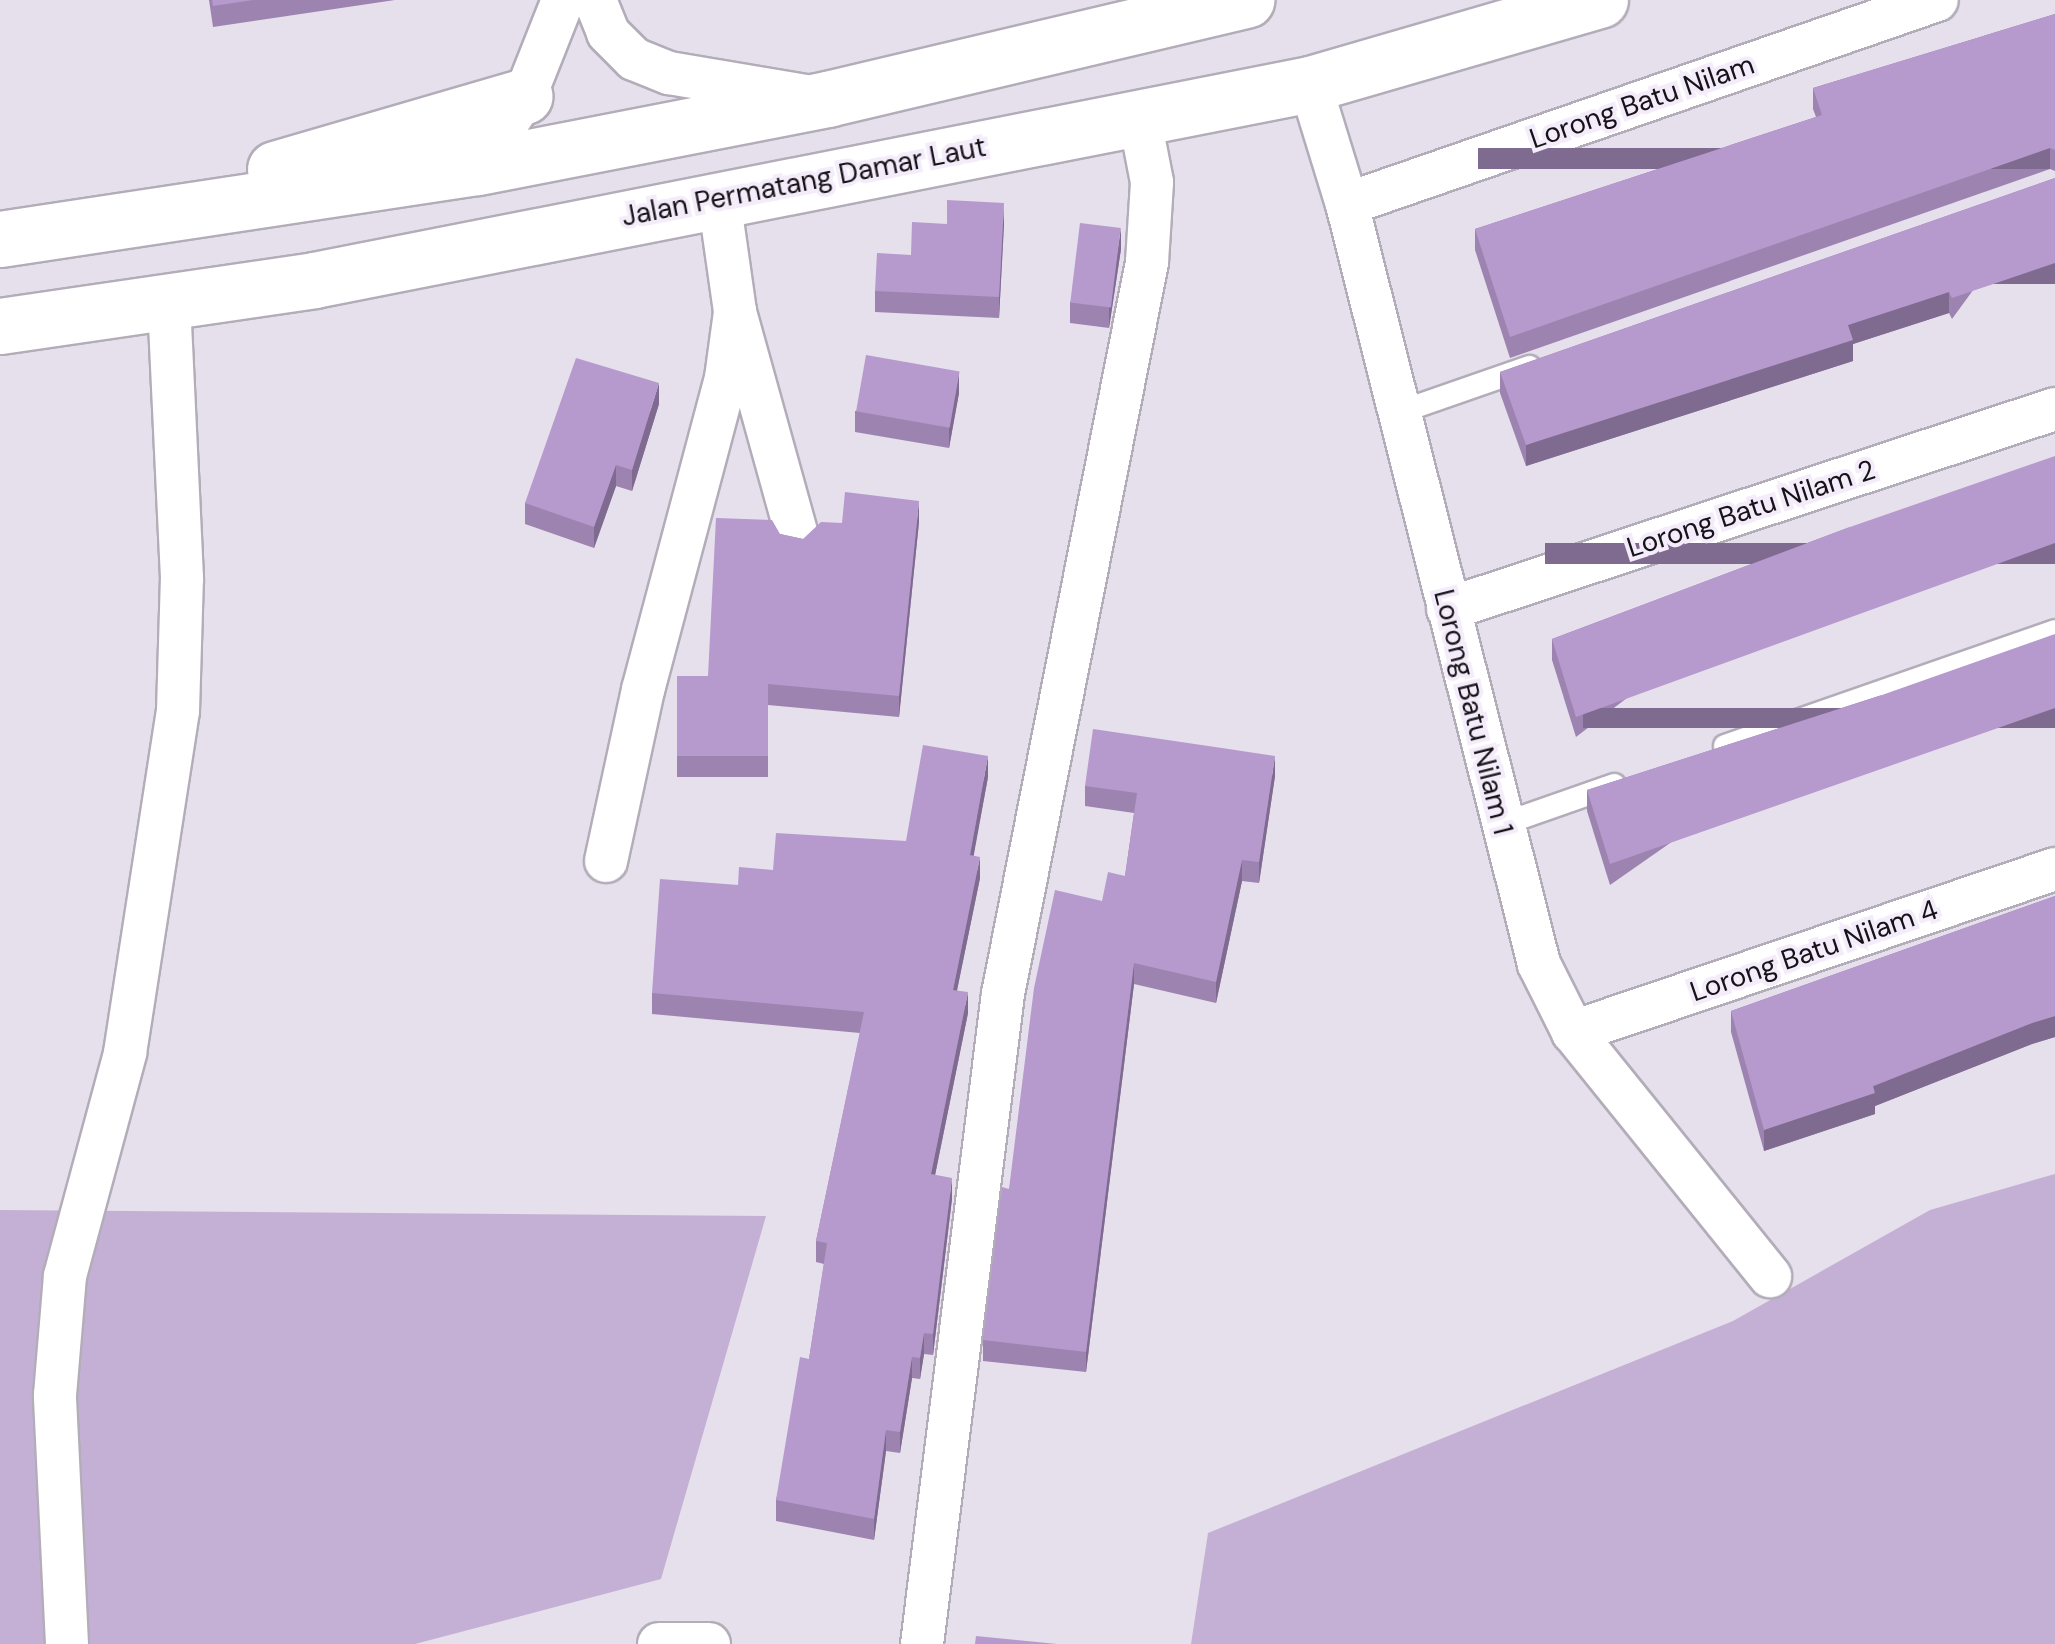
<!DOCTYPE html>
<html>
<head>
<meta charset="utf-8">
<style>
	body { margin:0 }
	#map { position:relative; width:2055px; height:1644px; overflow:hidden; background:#e6dfec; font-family:"DM Sans",sans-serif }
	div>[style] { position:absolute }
	.green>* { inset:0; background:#c4b0d4 }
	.roads { filter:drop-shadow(2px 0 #b3acb9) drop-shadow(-2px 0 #b3acb9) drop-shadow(0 2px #b3acb9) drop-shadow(0 -2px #b3acb9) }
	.lane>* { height:22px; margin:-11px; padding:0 11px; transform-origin:11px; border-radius:11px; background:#fff }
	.street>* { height:42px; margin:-21px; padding:0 21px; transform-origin:21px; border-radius:21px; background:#fff }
	.highway>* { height:55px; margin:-27.5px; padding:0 27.5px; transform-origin:27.5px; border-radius:27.5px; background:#fff }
	.wall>* { inset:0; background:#9d84b0 }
	.shaded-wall>* { inset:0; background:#7f6b90; transform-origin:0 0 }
	.building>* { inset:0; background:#b699cd; transform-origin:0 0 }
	span { translate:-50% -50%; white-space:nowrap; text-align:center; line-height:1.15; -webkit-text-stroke:8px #f4ecfa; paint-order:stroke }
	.street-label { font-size:28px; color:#151317 }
</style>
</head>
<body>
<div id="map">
	<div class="green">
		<i style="clip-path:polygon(2055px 1174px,2055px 1644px,1191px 1644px,1208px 1533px,1733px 1321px,1930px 1210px)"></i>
		<i style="clip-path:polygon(0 1210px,766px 1216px,661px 1579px,415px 1644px,0 1644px)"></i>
	</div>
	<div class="roads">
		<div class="lane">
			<i style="left:1400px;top:412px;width:137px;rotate:-19.2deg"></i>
			<i style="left:1725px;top:746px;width:349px;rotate:-19.2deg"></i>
			<i style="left:1500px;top:825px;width:121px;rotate:-19.3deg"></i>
		</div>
		<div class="street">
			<i style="left:595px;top:0;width:35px;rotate:68deg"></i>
			<i style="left:608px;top:33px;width:37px;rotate:45deg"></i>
			<i style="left:634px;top:59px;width:38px;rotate:22deg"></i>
			<i style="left:669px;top:73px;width:140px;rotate:9.5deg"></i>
			<i style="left:1310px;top:84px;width:126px;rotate:72.9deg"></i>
			<i style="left:1347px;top:204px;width:784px;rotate:75.82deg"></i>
			<i style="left:1539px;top:964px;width:76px;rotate:63.4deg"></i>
			<i style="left:1573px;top:1032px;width:314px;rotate:51.1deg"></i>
			<i style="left:478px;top:167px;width:85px;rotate:-56.5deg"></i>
			<i style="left:525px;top:96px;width:103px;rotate:-68.4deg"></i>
			<i style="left:719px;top:199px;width:114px;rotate:81.9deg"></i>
			<i style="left:735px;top:312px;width:232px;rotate:74.5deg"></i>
			<i style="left:1347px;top:204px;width:624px;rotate:-19.07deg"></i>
			<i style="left:1448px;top:609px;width:639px;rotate:-18.24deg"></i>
			<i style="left:606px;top:861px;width:175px;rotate:-77.8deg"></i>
			<i style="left:643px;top:690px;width:323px;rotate:-75.1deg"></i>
			<i style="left:726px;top:378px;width:67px;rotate:-82.2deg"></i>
			<i style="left:1573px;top:1032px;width:509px;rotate:-18.68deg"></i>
			<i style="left:67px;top:1644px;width:249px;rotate:-92.8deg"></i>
			<i style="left:55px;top:1395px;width:119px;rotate:-85.2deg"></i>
			<i style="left:65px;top:1276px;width:231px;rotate:-74.9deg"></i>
			<i style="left:125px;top:1053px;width:346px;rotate:-81.2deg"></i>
			<i style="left:178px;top:711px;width:133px;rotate:-88.3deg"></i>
			<i style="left:182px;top:578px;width:277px;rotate:-92.7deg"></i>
			<i style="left:659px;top:1644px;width:50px"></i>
			<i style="left:922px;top:1644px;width:655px;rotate:-82.9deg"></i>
			<i style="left:1003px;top:994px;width:746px;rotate:-78.87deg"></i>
			<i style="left:1147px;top:262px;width:80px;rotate:-86.4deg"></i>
			<i style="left:1152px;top:182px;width:68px;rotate:-101deg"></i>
		</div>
		<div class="highway">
			<i style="left:275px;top:169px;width:260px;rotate:-16.3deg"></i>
			<i style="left:0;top:239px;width:483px;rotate:-8.6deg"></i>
			<i style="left:478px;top:167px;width:356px;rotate:-11deg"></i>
			<i style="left:827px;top:99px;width:431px;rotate:-13.3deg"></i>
			<i style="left:0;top:326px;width:317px;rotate:-8.3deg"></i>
			<i style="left:314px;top:280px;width:1015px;rotate:-11.13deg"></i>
			<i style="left:1310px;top:84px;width:302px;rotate:-16.2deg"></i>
		</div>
	</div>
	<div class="wall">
		<i style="clip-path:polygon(209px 0,395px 0,213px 27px)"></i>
		<i style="clip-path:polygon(2055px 14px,2055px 171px,2050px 169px,1510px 358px,1475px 250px,1475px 229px,1816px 117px,1813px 109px,1813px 88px)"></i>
		<i style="clip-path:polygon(2055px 178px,1952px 319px,1949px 313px,1853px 344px,1853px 361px,1526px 466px,1500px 393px,1500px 372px)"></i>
		<i style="clip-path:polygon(947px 224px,1004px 224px,999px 318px,875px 312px,875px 291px,911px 255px)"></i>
		<i style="clip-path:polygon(1121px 249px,1109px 328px,1070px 323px,1070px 302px)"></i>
		<i style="clip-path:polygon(959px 393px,949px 448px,855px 432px,855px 411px)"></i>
		<i style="clip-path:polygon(659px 404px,632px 491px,616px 486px,594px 548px,525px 524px,525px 503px)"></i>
		<i style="clip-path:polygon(919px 522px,899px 717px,768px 705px,768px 777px,677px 777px,677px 676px,708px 676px,780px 534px,803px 539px,842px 523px)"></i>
		<i style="clip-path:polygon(1850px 527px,1576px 737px,1552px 660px,1552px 639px)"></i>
		<i style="clip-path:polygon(1882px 695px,1610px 885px,1587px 811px,1587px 790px)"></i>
		<i style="clip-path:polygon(1275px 776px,1259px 883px,1242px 881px,1216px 1003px,1134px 984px,1086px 1372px,983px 1361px,983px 1340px,1009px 1189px,1102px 901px,1125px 876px,1134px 813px,1085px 806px,1085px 786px)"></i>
		<i style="clip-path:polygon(988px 777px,973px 856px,980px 878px,957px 990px,968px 1013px,935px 1175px,952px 1199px,933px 1355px,924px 1354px,920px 1379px,912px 1378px,900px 1453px,886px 1451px,874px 1540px,776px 1521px,776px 1500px,809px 1359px,824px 1264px,816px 1262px,816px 1241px,860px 1033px,652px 1014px,652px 993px,738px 885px,773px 870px,906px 841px)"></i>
		<i style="clip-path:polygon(2055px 896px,2055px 1037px,2032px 1044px,1875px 1106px,1875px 1114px,1764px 1151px,1731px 1032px,1731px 1011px)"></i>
	</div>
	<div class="shaded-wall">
		<i style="left:2050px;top:148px;width:21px;height:572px;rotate:90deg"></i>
		<i style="clip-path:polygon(1004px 203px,1004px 224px,999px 318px,999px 297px)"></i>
		<i style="clip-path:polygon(1121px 228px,1121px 249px,1109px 328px,1109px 307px)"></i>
		<i style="left:2055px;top:263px;width:21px;height:109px;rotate:90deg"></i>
		<i style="clip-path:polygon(1949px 292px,1949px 313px,1853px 344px,1853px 361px,1526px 466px,1526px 445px,1848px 325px)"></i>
		<i style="clip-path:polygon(959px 372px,959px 393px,949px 448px,949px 427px)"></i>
		<i style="clip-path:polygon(659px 383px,659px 404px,632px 491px,632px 470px)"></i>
		<i style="clip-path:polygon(616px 465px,616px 486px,594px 548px,594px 527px)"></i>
		<i style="clip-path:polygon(919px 501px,919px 522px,899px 717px,899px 696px)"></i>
		<i style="left:2055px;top:543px;width:21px;height:510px;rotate:90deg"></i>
		<i style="left:2055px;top:708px;width:20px;height:472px;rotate:90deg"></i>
		<i style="clip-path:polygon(988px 756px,988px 777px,970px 876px,970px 855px)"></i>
		<i style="clip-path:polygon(1275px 756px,1275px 776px,1259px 883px,1259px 862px)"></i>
		<i style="clip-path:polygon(980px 857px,980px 878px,953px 1010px,953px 990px)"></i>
		<i style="clip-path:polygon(1242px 860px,1242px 881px,1216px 1003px,1216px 982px)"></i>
		<i style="clip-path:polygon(1134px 963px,1134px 984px,1086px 1372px,1086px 1352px)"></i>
		<i style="clip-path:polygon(968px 992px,968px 1013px,931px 1195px,931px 1174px)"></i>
		<i style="clip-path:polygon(2055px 1016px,2055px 1037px,2032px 1044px,1875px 1106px,1875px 1114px,1764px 1151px,1764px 1130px,2032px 1023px)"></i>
		<i style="clip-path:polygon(952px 1178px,952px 1199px,933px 1355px,933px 1334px)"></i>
		<i style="clip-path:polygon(924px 1333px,924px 1354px,920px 1379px,920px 1358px)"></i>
		<i style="clip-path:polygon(912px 1357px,912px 1378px,900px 1453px,900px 1432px)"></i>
		<i style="clip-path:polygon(886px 1430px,886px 1451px,874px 1540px,874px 1519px)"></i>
	</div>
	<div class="building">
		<i style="clip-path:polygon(212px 0,253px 0,213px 6px)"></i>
		<i style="clip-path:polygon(2055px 14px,2055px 150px,2050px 148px,1510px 337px,1475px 229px,1822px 115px,1813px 88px)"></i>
		<i style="clip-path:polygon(2055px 178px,2055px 263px,1952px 298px,1949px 292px,1848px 325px,1853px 340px,1526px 445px,1500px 372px)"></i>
		<i style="clip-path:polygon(947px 200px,1004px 203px,999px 297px,875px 291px,877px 253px,911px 255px,912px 222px,947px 224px)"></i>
		<i style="left:1080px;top:223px;width:41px;height:80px;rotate:7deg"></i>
		<i style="left:866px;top:355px;width:95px;height:57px;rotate:10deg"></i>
		<i style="clip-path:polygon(576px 358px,659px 383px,632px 470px,616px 465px,594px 527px,525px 503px)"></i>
		<i style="clip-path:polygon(2055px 456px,2055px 543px,1576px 717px,1552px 639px,1850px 527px)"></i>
		<i style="clip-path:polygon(845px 492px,919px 501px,899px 696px,768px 684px,768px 756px,677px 756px,677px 676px,708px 676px,716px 518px,772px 520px,780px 534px,803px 539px,821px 522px,842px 523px)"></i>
		<i style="clip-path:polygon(2055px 634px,2055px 708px,1610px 864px,1587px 790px,1882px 695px)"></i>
		<i style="clip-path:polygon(1093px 729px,1275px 756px,1259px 862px,1242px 860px,1216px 982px,1134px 963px,1086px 1352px,983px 1340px,1002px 1187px,1009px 1189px,1034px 988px,1055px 890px,1102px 901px,1108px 872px,1125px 876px,1137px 793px,1085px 786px)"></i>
		<i style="clip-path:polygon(923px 745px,988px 756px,970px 855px,980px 857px,953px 990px,968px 992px,931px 1174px,952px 1178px,933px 1334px,924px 1333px,920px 1358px,912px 1357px,900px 1432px,886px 1430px,874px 1519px,776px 1500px,800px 1357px,809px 1359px,827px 1243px,816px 1241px,864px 1012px,652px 993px,660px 879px,738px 885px,739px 867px,773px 870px,776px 833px,906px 841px)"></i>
		<i style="clip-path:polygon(2055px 896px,2055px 1016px,2032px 1023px,1873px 1086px,1875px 1093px,1764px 1130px,1731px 1011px)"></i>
		<i style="clip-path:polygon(976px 1636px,1057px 1644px,975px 1644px)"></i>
	</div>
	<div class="street-label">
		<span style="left:1642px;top:102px;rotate:-19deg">Lorong Batu Nilam</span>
		<span style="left:804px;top:182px;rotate:-11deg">Jalan Permatang Damar Laut</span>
		<span style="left:1751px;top:509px;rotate:-18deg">Lorong Batu Nilam 2</span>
		<span style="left:1473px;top:712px;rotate:76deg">Lorong Batu Nilam 1</span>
		<span style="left:1814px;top:951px;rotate:-19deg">Lorong Batu Nilam 4</span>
	</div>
</div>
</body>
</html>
